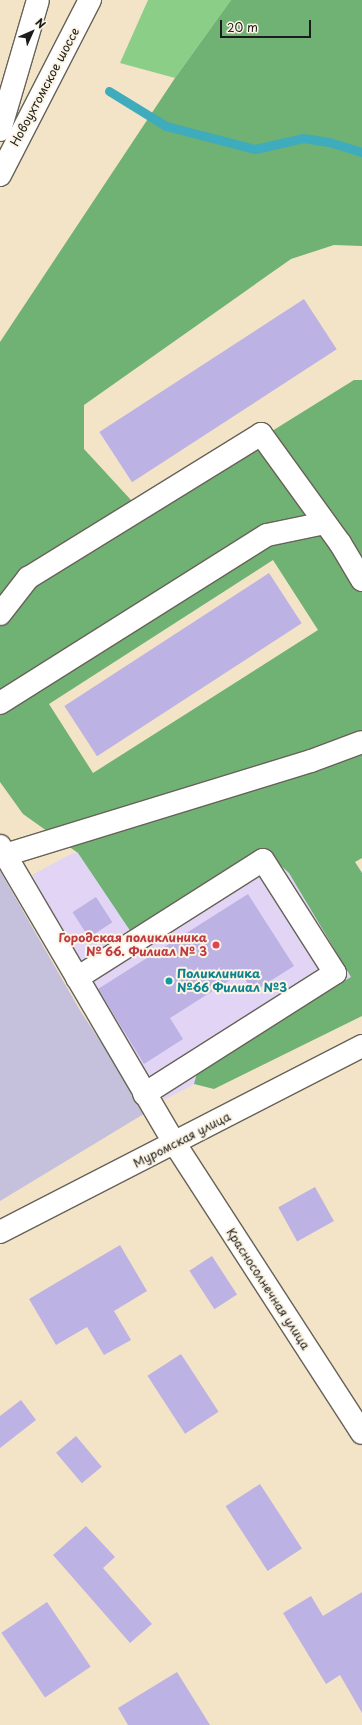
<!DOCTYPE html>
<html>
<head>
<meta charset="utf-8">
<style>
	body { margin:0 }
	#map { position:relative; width:362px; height:1725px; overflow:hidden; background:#f3e4c8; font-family:"Playpen Sans",sans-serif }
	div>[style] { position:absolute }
	.built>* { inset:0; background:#e1d4f4 }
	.industrial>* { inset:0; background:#c5c0db }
	.green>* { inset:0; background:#8bce87 }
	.forest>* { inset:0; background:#70b174 }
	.stream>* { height:9px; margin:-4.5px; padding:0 4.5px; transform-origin:4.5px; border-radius:4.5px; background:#3eacbc }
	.building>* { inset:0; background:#bcb2e4; transform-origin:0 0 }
	.roads { filter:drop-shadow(1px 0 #676258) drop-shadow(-1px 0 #676258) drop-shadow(0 1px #676258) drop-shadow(0 -1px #676258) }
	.minor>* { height:22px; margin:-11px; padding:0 11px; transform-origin:11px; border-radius:11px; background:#fff }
	.major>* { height:22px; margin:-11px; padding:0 11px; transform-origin:11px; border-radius:11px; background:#fff }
	.dots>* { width:11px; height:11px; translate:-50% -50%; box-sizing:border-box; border:2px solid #fcf5e5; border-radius:50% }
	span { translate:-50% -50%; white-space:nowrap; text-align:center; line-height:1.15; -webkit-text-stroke:4px #fcf5e5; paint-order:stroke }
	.street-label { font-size:12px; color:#1c1c1c }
	.health-label { font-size:12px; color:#be3a42; font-weight:700 }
	.right { translate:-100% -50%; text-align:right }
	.culture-label { font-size:12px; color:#0d838f; font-weight:700 }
	.left { translate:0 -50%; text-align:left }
	.north { position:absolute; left:12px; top:12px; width:40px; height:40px; -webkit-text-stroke:3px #fcf5e5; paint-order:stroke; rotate:45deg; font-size:11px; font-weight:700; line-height:16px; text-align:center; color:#1c1c1c }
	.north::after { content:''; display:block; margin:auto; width:14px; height:18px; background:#1c1c1c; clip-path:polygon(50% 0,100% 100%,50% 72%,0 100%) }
	.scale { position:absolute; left:220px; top:20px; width:91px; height:18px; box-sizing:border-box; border:2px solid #1c1c1c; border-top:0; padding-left:5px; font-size:12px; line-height:14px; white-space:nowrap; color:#1c1c1c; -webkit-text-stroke:3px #fcf5e5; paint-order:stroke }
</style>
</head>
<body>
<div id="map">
	<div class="built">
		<i style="clip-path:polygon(281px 787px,355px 862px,362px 872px,362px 996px,164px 1100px,85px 973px,32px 875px,69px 855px)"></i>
	</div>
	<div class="industrial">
		<i style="clip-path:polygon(0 871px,81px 1012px,147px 1112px,0 1201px)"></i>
	</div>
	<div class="green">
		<i style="clip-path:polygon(148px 0,231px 0,175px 78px,120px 63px)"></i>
	</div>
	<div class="forest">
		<i style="clip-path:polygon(evenodd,231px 0,362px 0,362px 246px,334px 245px,291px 259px,84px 405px,84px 449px,142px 512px,354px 380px,362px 380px,362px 858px,355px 862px,362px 873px,362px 1016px,214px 1089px,194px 1084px,199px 1066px,351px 977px,289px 873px,265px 851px,131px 932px,78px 853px,23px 814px,0 782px,0 342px,175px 78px,231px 0,273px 560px,318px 630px,93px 773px,49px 704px,273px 560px)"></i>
	</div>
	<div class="stream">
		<i style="left:109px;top:91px;width:67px;rotate:31.6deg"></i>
		<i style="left:166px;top:126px;width:92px;rotate:14.5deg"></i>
		<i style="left:255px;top:149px;width:49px;rotate:-12.9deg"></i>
		<i style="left:303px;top:138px;width:26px;rotate:9deg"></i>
		<i style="left:329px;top:142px;width:34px;rotate:17deg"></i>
	</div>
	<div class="building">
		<i style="left:304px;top:299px;width:60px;height:244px;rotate:57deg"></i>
		<i style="left:269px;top:573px;width:60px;height:244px;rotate:57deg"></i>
		<i style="clip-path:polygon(248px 894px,294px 966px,253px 992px,241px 973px,170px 1018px,183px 1039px,144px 1064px,98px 989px)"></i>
		<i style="left:96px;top:897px;width:30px;height:28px;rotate:57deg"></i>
		<i style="left:315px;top:1187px;width:39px;height:42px;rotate:61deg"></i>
		<i style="clip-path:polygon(120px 1245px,147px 1291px,114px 1311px,131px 1340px,104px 1355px,87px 1327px,56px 1345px,29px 1299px)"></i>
		<i style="left:212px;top:1256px;width:46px;height:27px;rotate:57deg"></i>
		<i style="left:181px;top:1354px;width:69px;height:40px;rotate:57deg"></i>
		<i style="clip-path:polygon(21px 1400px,36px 1420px,0 1448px,0 1416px)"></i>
		<i style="left:76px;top:1436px;width:40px;height:26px;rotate:50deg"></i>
		<i style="left:260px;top:1484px;width:77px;height:41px;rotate:57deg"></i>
		<i style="clip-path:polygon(86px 1526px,115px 1557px,103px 1568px,152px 1624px,130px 1643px,53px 1555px)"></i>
		<i style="clip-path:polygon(362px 1592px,362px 1713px,340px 1675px,326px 1684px,283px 1613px,311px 1596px,323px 1616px)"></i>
		<i style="left:47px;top:1602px;width:78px;height:55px;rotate:56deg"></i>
		<i style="clip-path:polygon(177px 1672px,210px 1725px,128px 1725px,118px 1708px)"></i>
	</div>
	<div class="roads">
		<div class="minor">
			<i style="left:0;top:614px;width:46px;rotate:-52.1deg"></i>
			<i style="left:28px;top:578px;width:274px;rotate:-31.7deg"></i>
			<i style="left:261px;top:434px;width:135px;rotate:54.1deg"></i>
			<i style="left:340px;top:543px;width:43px;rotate:59.3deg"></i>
			<i style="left:0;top:703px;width:315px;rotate:-32.2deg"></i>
			<i style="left:267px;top:535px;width:59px;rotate:-11.7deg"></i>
			<i style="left:0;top:846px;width:346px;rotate:59.6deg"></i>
			<i style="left:175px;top:1144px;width:344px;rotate:57.1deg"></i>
			<i style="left:5px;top:855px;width:320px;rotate:-17.1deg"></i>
			<i style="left:311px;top:761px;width:54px;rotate:-20.4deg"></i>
			<i style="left:77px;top:978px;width:220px;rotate:-32.4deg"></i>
			<i style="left:263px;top:860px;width:134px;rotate:57.5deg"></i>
			<i style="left:335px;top:973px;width:226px;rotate:147.6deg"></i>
			<i style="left:0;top:1232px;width:407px;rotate:-27.2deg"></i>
		</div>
		<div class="major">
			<i style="left:0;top:130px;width:135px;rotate:-73.7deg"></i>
			<i style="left:0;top:175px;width:197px;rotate:-62.8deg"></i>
		</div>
	</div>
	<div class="dots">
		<i style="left:216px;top:945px;background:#e0444e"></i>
		<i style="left:169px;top:981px;background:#0f9aa8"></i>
	</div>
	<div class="street-label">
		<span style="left:45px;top:87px;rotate:-62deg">Новоухтомское шоссе</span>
		<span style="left:182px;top:1140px;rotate:-27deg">Муромская улица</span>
		<span style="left:268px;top:1289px;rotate:57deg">Красносолнечная улица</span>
	</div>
	<div class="health-label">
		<span class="right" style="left:207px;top:945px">Городская поликлиника<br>№ 66. Филиал № 3</span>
	</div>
	<div class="culture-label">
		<span class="left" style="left:177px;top:981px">Поликлиника<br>№66 Филиал №3</span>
	</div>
	<div class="north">N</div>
	<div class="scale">20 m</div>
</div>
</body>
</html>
